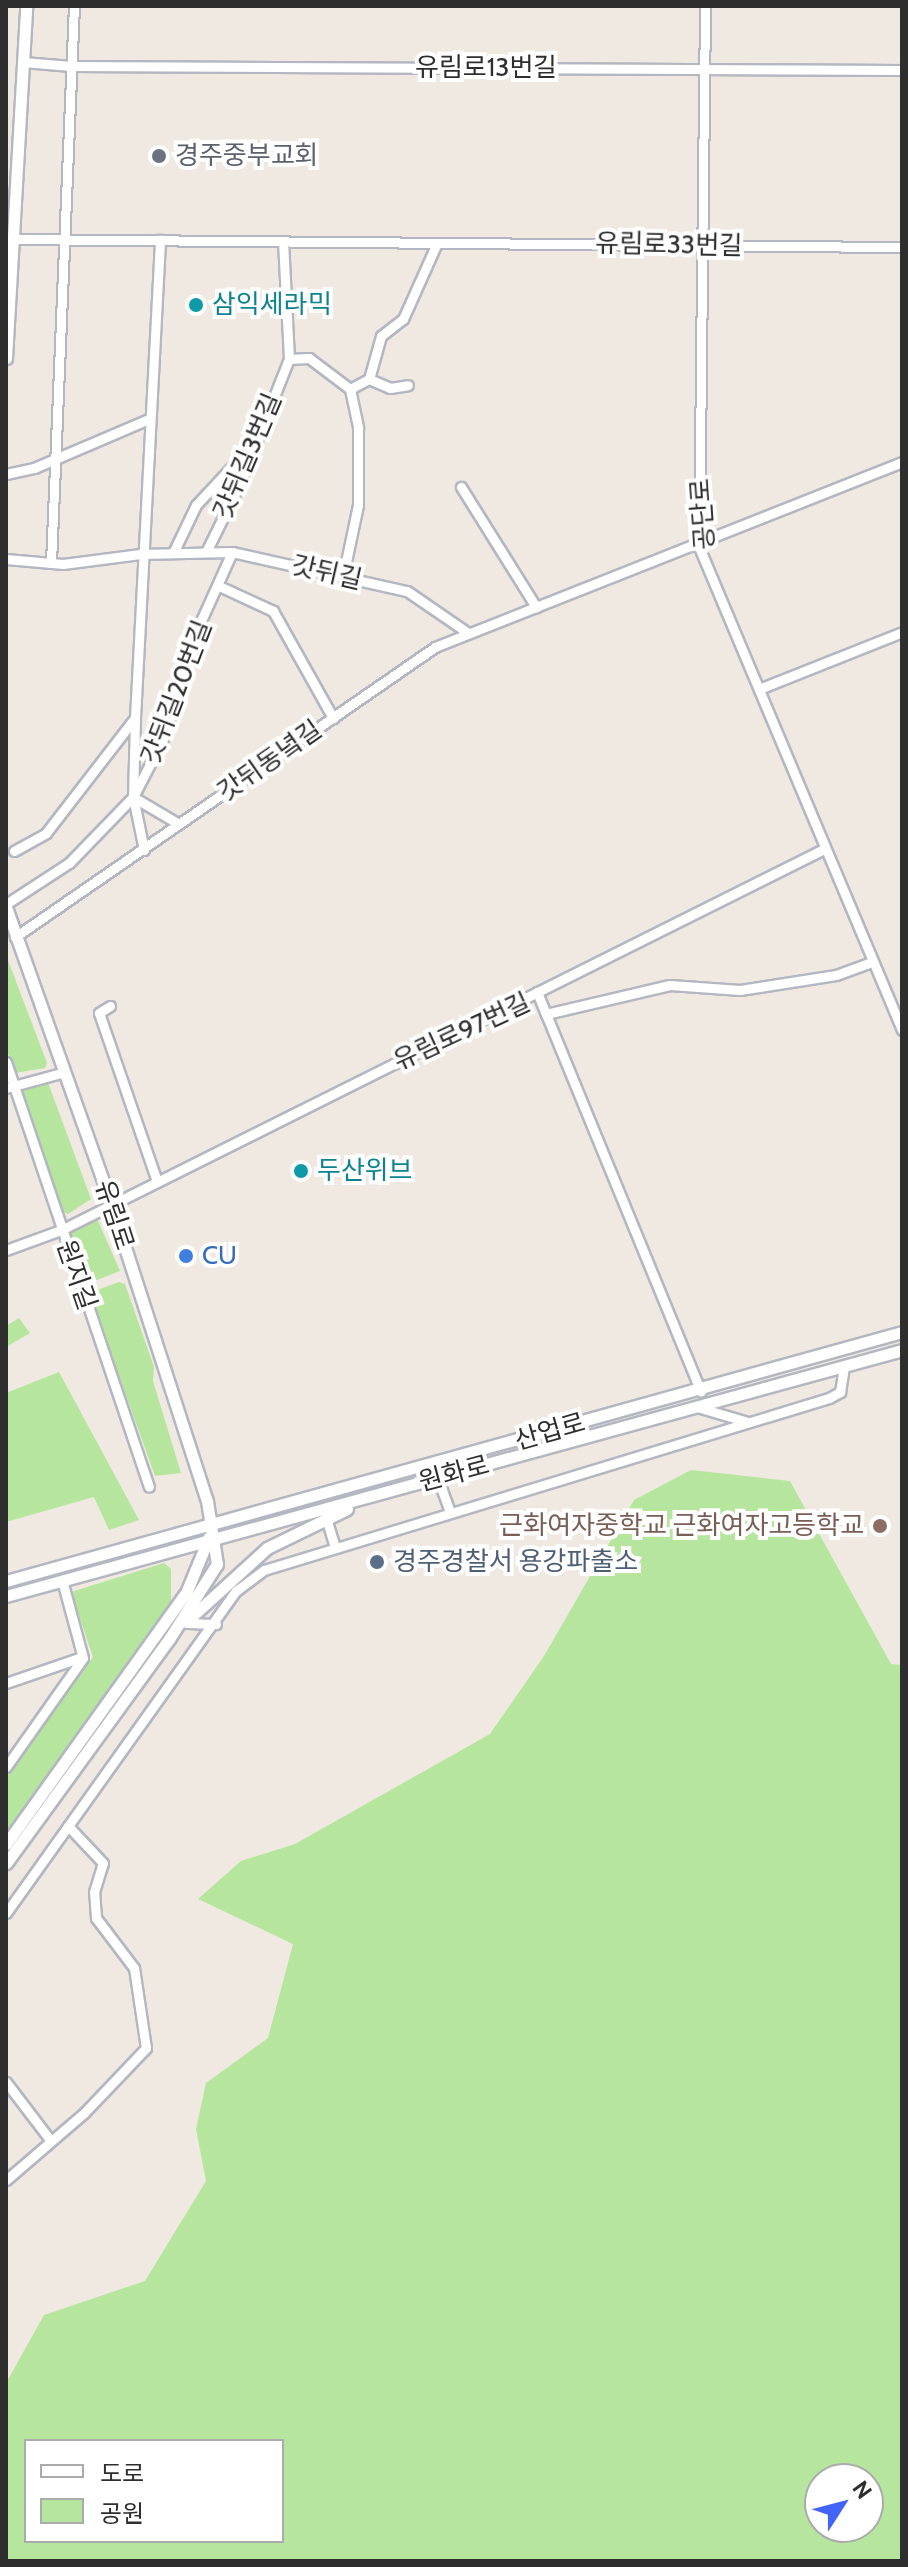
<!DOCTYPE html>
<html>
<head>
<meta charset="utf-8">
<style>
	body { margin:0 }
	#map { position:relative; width:908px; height:2567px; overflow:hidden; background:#efe9e1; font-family:Cabin,"Noto Sans KR",sans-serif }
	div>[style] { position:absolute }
	.green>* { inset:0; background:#b6e59e }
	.roads { filter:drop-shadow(2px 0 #b4b7c1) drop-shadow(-2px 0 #b4b7c1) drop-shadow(0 2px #b4b7c1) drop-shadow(0 -2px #b4b7c1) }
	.minor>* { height:9px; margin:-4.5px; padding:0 4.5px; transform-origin:4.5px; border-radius:4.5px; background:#fff }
	.tertiary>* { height:11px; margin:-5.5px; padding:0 5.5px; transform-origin:5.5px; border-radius:5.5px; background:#fff }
	.dots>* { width:22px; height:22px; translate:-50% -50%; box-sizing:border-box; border:4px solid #fff; border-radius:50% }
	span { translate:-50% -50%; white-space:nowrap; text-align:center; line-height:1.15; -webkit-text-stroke:8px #fff; paint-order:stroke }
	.street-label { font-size:26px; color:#2e2e2e }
	.worship-label { font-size:26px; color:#5b616d }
	.left { translate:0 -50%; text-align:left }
	.culture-label { font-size:26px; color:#0d838f }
	.shop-label { font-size:26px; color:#366cbe }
	.education-label { font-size:26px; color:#785e54 }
	.right { translate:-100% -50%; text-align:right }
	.service-label { font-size:26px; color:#4e5e75 }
	.frame { position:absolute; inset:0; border:8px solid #2e2e2e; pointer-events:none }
	.legend { position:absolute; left:24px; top:2439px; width:260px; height:104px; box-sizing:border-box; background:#fff; border:2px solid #ababab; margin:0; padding:10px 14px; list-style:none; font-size:24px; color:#2e2e2e }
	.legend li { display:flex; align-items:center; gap:16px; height:40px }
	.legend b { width:40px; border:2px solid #ababab }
	.north { position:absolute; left:804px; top:2463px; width:80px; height:80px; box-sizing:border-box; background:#fff; border:2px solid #ababab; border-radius:50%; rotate:54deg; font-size:22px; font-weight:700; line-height:32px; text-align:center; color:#2e2e2e }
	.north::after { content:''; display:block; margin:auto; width:28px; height:36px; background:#4264fb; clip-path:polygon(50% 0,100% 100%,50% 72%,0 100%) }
</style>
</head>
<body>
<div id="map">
	<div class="green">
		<i style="clip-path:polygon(6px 955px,47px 1063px,45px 1068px,15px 1073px,6px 1048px)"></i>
		<i style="clip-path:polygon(47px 1080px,91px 1199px,68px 1214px,61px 1211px,20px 1093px,20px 1087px)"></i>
		<i style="clip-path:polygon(95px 1214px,120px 1271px,92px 1282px,83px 1278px,68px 1234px,70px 1227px)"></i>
		<i style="clip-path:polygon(119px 1282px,125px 1284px,154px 1367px,153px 1381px,181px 1473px,155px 1476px,91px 1298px,97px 1290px)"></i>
		<i style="clip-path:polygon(19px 1318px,30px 1333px,6px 1347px,6px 1326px)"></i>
		<i style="clip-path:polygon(59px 1372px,139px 1520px,109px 1530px,94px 1497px,6px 1522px,6px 1393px)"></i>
		<i style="clip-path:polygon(evenodd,691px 1470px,790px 1481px,891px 1664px,902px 1665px,902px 2561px,6px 2561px,6px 2383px,44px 2315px,145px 2281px,206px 2181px,196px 2129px,206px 2083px,268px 2038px,293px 1944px,198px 1899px,241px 1861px,295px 1844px,490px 1734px,544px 1656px,634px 1500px,691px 1470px,26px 2441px,282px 2441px,282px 2541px,26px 2541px,26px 2441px,691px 1470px,820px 2479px,868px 2479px,868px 2527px,820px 2527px,820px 2479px)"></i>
		<i style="clip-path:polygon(164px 1563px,171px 1569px,171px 1604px,6px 1837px,6px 1778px,93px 1657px,71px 1592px)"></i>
	</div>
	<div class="roads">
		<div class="minor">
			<i style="left:705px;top:6px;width:541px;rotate:90.64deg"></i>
			<i style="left:699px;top:547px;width:524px;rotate:67.2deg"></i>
			<i style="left:23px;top:62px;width:48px;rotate:4.8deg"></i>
			<i style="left:71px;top:66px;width:831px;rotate:0.28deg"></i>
			<i style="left:13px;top:239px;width:889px;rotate:0.52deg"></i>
			<i style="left:289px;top:359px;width:20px;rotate:-3deg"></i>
			<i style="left:309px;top:358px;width:51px;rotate:37.1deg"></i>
			<i style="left:350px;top:389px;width:40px;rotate:78deg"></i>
			<i style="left:358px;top:428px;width:77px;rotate:90deg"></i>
			<i style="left:358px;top:505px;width:73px;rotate:101.9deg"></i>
			<i style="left:369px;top:379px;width:45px;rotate:-74.4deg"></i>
			<i style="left:381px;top:336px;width:28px;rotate:-38deg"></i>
			<i style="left:403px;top:319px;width:83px;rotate:-65.9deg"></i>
			<i style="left:350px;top:389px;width:21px;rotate:-28deg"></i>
			<i style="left:369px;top:379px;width:23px;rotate:23deg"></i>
			<i style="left:390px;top:388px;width:18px;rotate:-9deg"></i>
			<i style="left:6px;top:474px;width:29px;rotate:-12deg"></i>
			<i style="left:34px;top:468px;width:125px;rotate:-23.1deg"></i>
			<i style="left:461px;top:487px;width:142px;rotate:58deg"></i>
			<i style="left:206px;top:552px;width:75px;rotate:-63.8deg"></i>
			<i style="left:239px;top:485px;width:136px;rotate:-68.4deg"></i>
			<i style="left:289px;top:359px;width:118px;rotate:-92.9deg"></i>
			<i style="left:173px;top:553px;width:53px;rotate:-64.4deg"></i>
			<i style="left:196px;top:505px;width:79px;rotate:-47deg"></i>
			<i style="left:6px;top:559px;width:57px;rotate:5deg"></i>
			<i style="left:63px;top:564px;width:78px;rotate:-7.4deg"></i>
			<i style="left:140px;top:554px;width:92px;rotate:-1.2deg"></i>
			<i style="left:232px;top:552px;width:179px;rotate:12.6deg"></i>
			<i style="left:407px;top:591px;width:74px;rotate:34.5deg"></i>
			<i style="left:51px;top:563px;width:557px;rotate:-87.64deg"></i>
			<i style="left:219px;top:586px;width:60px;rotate:24.8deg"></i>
			<i style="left:273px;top:611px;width:123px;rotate:60.7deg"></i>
			<i style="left:759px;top:689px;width:154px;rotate:-21.7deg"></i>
			<i style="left:133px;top:797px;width:53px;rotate:30.4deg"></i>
			<i style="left:144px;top:850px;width:54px;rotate:-101.7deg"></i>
			<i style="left:133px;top:797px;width:79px;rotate:-88.5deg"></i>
			<i style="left:135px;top:718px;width:479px;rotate:-87deg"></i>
			<i style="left:14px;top:851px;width:37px;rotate:-29deg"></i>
			<i style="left:46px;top:833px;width:144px;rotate:-52.3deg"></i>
			<i style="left:6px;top:904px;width:75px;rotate:-33.1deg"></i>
			<i style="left:69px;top:863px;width:92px;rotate:-45.9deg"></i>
			<i style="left:133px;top:797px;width:72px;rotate:-62.7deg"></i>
			<i style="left:166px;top:733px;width:81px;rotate:-75.8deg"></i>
			<i style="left:186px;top:654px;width:112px;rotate:-65.7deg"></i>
			<i style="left:15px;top:937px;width:510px;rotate:-34.62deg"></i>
			<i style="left:435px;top:647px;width:502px;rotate:-21.61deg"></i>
			<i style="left:537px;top:992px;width:24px;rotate:68deg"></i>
			<i style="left:546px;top:1014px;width:127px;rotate:-13.2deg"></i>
			<i style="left:670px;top:985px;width:70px;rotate:4.1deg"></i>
			<i style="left:740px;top:990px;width:97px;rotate:-8.9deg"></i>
			<i style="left:836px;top:975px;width:38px;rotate:-20deg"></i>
			<i style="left:110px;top:1006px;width:13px;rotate:148deg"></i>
			<i style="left:99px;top:1013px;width:178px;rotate:71deg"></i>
			<i style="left:546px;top:1014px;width:408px;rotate:67.7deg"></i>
			<i style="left:6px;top:1062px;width:448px;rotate:71.4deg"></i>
			<i style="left:6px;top:1088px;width:61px;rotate:-15.2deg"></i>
			<i style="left:6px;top:1250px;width:59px;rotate:-20deg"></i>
			<i style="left:61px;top:1230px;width:853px;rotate:-26.54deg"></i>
			<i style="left:697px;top:1407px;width:53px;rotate:16.4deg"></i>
			<i style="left:438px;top:1479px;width:33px;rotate:70deg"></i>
			<i style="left:326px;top:1518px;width:30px;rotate:73deg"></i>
			<i style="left:186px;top:1623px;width:30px;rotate:2deg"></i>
			<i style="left:6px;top:1683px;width:80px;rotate:-18.9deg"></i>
			<i style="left:6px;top:1767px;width:133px;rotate:-54.8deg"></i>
			<i style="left:83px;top:1658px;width:81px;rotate:-105.1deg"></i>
			<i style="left:6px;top:1913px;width:396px;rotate:-54.5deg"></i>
			<i style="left:236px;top:1591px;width:35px;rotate:-37deg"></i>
			<i style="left:264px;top:1570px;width:591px;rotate:-16.93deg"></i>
			<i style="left:829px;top:1398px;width:13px;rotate:-29deg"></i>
			<i style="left:840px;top:1392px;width:26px;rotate:-81deg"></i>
			<i style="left:6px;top:2082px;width:74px;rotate:52.7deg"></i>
			<i style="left:6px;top:2180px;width:103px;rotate:-40.7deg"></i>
			<i style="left:84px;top:2113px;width:90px;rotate:-46.4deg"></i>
			<i style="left:146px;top:2048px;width:81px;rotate:-98.5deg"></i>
			<i style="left:134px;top:1968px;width:63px;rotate:-127.2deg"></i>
			<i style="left:96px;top:1918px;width:26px;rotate:-94deg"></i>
			<i style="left:94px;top:1892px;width:30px;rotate:-73deg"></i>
			<i style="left:103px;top:1863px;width:51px;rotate:-133.4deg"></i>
		</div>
		<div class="tertiary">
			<i style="left:6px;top:358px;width:353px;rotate:-86.7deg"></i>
			<i style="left:6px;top:907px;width:315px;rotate:70.5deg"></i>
			<i style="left:111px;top:1204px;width:312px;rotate:72.1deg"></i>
			<i style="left:207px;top:1501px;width:64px;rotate:81deg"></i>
			<i style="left:217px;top:1564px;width:89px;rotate:122.6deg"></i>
			<i style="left:169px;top:1639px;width:277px;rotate:126deg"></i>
			<i style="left:6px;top:1581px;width:930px;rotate:-15.53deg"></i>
			<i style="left:6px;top:1596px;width:929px;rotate:-15.35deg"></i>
			<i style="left:189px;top:1619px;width:105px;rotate:-42.3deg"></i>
			<i style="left:267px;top:1548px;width:89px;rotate:-26deg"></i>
			<i style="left:6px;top:1844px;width:309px;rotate:-54.4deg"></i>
			<i style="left:186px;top:1593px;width:61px;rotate:-67.7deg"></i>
		</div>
	</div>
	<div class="dots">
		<i style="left:159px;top:156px;background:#6b7280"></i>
		<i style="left:196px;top:305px;background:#0f9aa8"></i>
		<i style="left:301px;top:1171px;background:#0f9aa8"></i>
		<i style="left:186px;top:1256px;background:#3f7fe0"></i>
		<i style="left:880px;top:1526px;background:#8d6e63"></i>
		<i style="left:377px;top:1562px;background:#5c6f8a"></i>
	</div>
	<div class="street-label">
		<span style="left:486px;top:68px">유림로13번길</span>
		<span style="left:669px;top:245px;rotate:1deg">유림로33번길</span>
		<span style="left:248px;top:456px;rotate:-67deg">갓뒤길3번길</span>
		<span style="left:703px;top:514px;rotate:-94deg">공단로</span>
		<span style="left:327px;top:573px;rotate:13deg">갓뒤길</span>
		<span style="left:177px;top:692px;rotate:-69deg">갓뒤길20번길</span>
		<span style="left:270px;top:761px;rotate:-35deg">갓뒤동녘길</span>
		<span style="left:462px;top:1032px;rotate:-25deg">유림로97번길</span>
		<span style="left:114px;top:1215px;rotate:72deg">유림로</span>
		<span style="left:76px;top:1275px;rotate:71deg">원지길</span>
		<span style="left:550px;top:1432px;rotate:-16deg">산업로</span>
		<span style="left:454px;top:1474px;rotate:-15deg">원화로</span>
	</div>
	<div class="worship-label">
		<span class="left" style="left:175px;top:156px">경주중부교회</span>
	</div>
	<div class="culture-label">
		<span class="left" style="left:212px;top:305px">삼익세라믹</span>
		<span class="left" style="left:317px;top:1171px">두산위브</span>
	</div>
	<div class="shop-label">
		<span class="left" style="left:202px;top:1256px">CU</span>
	</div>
	<div class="education-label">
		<span class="right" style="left:864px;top:1526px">근화여자중학교 근화여자고등학교</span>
	</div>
	<div class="service-label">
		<span class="left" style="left:393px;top:1562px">경주경찰서 용강파출소</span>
	</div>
	<div class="frame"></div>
	<ul class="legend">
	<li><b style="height:10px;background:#fff"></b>도로</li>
	<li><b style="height:22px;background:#b6e59e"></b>공원</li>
	</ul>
	<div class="north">N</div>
</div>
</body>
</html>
